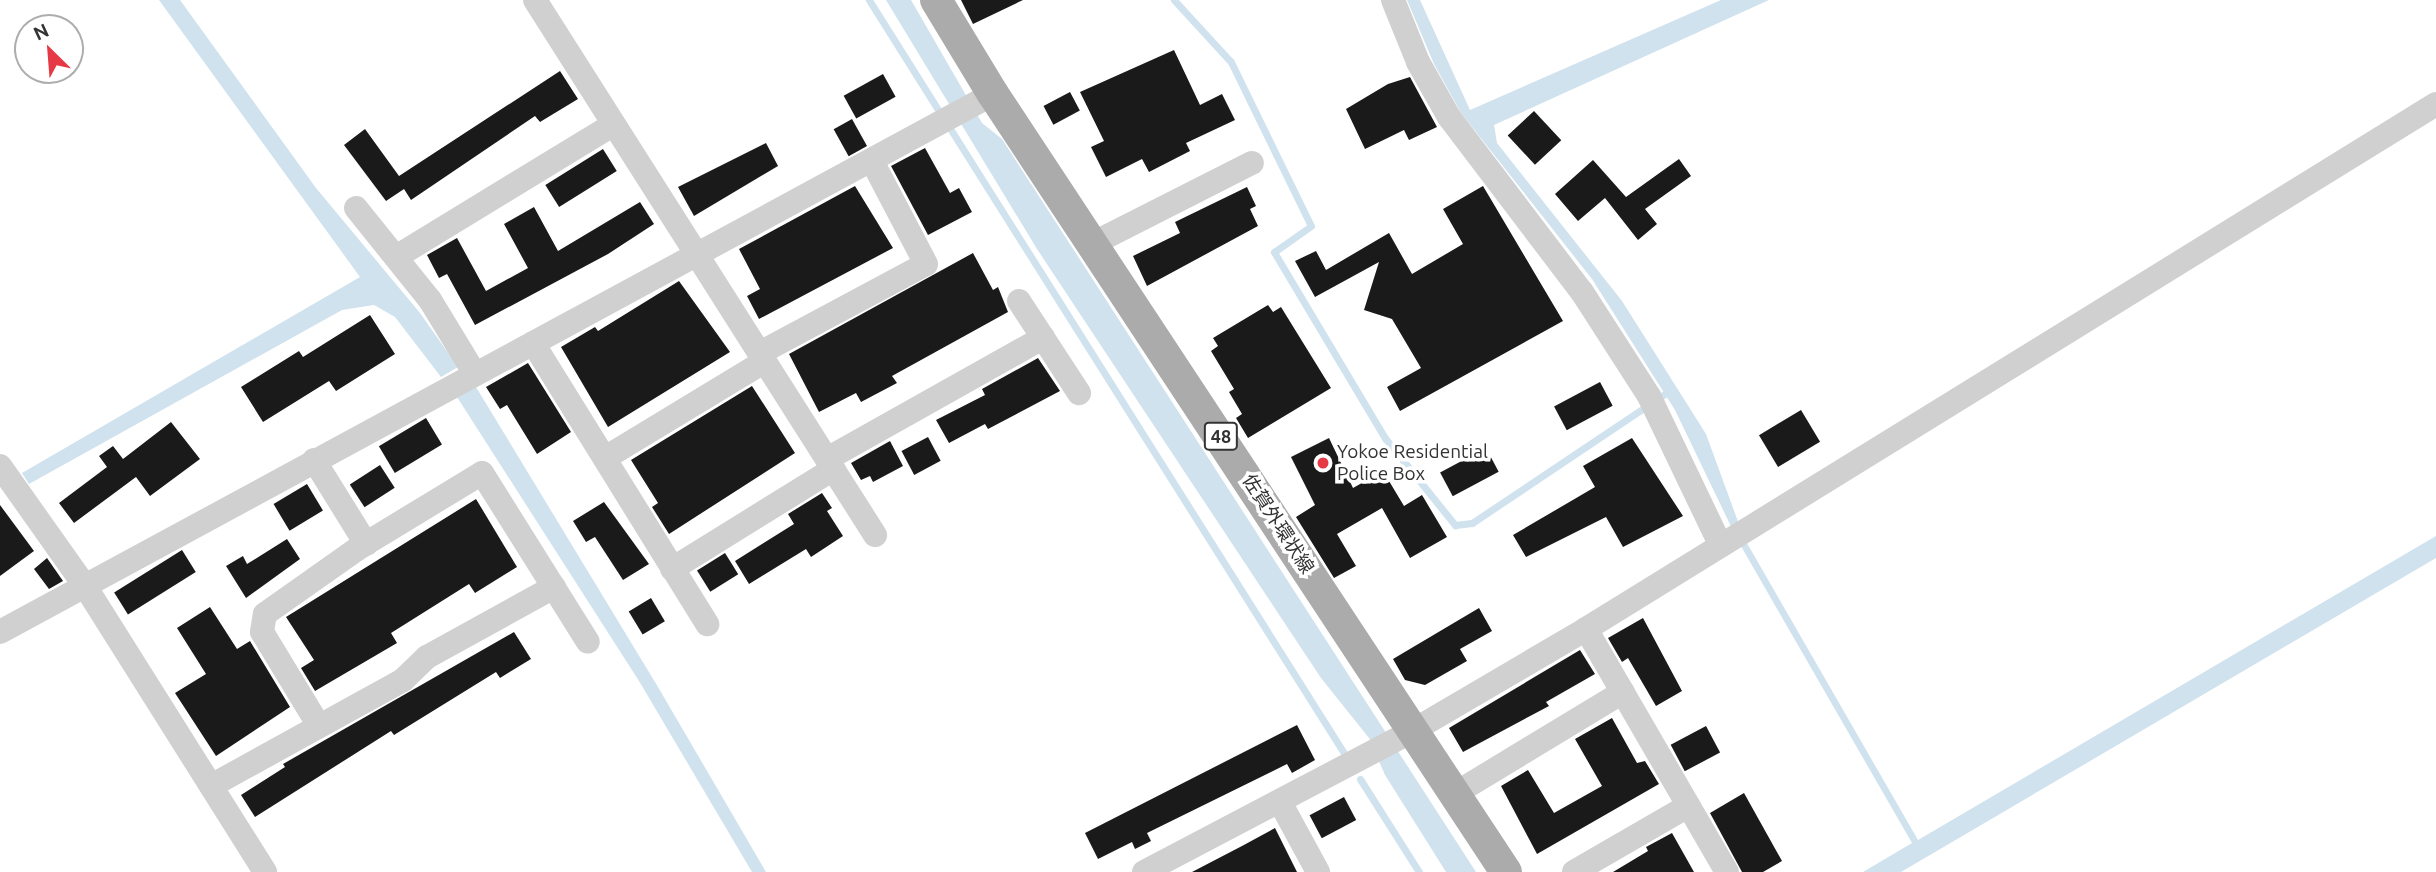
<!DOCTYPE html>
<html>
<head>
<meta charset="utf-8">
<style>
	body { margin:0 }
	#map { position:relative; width:2436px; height:872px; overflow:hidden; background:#fff; font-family:Ubuntu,"Noto Sans JP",sans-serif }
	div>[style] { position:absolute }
	.water>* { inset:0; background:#cfe2ee }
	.stream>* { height:7px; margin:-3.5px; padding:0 3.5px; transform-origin:3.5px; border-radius:3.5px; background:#cfe2ee }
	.building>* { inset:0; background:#1a1a1a; transform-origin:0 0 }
	.minor>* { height:24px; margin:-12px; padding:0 12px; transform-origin:12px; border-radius:12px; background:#d0d0d0 }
	.major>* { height:32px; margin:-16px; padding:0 16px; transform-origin:16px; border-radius:16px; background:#ababab }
	.dots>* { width:19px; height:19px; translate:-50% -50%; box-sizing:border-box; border:4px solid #fff; border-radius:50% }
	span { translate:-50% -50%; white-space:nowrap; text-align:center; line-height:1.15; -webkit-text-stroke:7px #fff; paint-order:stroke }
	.shield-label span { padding:2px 5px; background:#fff; border:2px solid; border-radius:5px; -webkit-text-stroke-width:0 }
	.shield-label { font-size:18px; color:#333; font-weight:700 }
	.poi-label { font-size:19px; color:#333 }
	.left { translate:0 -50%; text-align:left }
	.street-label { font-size:19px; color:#333 }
	.north { position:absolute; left:14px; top:14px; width:70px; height:70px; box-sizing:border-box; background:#fff; border:2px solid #adadad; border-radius:50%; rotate:335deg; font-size:19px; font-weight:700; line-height:28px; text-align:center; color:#333 }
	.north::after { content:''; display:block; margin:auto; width:24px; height:32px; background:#e63946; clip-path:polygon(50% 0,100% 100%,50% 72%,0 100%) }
</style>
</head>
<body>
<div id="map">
	<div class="water">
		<i style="clip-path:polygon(159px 0,180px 0,316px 188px,420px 313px,458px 367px,441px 377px,395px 317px,374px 305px,342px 310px,29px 484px,22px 473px,360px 277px)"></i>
		<i style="clip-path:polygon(886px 0,911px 0,982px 123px,1002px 139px,1476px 872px,1446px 872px,1385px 775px,1369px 738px,1321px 678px,1037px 249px)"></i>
		<i style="clip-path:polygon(1407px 0,1420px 0,1470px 110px,1721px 0,1769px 0,1494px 125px,1497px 143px,1622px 301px,1706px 434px,1744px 538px,1918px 840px,2436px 536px,2436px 558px,1901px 872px,1863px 872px,1912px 843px,1738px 541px,1675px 410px,1592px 279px,1461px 113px,1434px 64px)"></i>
		<i style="clip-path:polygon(476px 387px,658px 687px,766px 872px,752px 872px,639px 681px,457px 397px)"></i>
	</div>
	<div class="stream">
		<i style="left:869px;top:0;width:128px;rotate:57.8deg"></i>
		<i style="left:1174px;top:0;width:84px;rotate:47.4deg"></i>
		<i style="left:1231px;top:62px;width:182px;rotate:64deg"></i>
		<i style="left:1311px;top:226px;width:45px;rotate:144.9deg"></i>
		<i style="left:1274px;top:252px;width:217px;rotate:59.2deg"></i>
		<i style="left:1385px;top:438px;width:112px;rotate:51.2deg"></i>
		<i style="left:1455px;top:525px;width:17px;rotate:-7deg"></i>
		<i style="left:1472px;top:523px;width:232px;rotate:-33.8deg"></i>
		<i style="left:951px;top:130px;width:737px;rotate:57.76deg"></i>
		<i style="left:1360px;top:779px;width:110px;rotate:57.6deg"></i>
	</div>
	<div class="building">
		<i style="clip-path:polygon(961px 0,1023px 0,973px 24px)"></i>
		<i style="clip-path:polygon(1174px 50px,1200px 105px,1222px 94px,1235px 120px,1186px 143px,1190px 151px,1149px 172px,1142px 159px,1106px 177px,1091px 147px,1104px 141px,1080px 92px)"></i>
		<i style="clip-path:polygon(560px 71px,578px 99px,540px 122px,535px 116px,411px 200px,404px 189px,386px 201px,344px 145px,365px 129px,399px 176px)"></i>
		<i style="left:883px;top:74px;width:26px;height:45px;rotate:61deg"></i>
		<i style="clip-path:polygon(1410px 77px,1437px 127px,1409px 140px,1404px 130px,1365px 149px,1346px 109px,1388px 84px)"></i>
		<i style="left:1070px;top:92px;width:21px;height:30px;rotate:62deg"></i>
		<i style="left:1534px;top:111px;width:40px;height:36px;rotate:47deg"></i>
		<i style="left:852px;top:119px;width:31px;height:21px;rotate:61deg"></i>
		<i style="clip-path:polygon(766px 143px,778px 166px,694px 216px,678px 187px)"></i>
		<i style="clip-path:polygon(925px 148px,950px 193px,959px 188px,972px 212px,928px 235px,891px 166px)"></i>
		<i style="left:603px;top:149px;width:26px;height:68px;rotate:58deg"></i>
		<i style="clip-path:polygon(1679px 159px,1691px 176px,1645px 209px,1657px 224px,1638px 240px,1605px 198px,1578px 221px,1555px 194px,1593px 160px,1626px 197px)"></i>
		<i style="clip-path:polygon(855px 186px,893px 248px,759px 319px,747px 296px,760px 289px,739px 249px)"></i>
		<i style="clip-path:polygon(1483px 186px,1563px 321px,1400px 411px,1387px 387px,1421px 368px,1392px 319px,1364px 310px,1379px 262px,1315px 297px,1295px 261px,1316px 251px,1326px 270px,1389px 233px,1412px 274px,1463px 244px,1443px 209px)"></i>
		<i style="clip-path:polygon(1247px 187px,1256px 206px,1250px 209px,1258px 226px,1147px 286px,1133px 256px,1180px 233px,1175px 222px)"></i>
		<i style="clip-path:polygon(640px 202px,654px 224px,608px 254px,475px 325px,447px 274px,439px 278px,427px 255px,457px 238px,486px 291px,528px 268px,504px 224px,534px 207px,558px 251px)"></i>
		<i style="clip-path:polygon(973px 253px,993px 290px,998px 287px,1008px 312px,892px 376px,897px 383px,861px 402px,856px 393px,819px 412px,789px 354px)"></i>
		<i style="clip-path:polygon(679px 281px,730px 352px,608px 427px,561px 347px,595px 327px,598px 331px)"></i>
		<i style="clip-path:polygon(1268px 305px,1273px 312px,1281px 307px,1331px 388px,1248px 438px,1236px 418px,1242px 414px,1229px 392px,1234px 389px,1211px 351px,1218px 346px,1213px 338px)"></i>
		<i style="clip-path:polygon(370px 315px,395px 354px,336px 391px,329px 381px,263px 422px,241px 387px,299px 351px,303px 357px)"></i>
		<i style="clip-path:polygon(1038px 358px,1060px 391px,988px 429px,985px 424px,949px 443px,936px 420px,985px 395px,982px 389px)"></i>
		<i style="clip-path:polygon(528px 363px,571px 432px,537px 454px,507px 405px,500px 409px,486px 387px)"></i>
		<i style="left:1600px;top:382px;width:27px;height:52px;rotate:62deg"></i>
		<i style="clip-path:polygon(752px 386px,795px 453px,669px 534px,652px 507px,658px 503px,631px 460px)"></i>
		<i style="left:1801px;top:410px;width:37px;height:49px;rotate:59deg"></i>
		<i style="left:426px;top:418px;width:31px;height:55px;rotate:59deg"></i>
		<i style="clip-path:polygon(171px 422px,200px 459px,150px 496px,136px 477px,74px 523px,59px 503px,107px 467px,99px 456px,113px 446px,123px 459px)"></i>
		<i style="left:928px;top:437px;width:27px;height:30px;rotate:62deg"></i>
		<i style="clip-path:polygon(1329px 438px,1353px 488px,1383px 471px,1404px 506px,1422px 495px,1447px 537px,1410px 558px,1382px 508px,1337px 534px,1356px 566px,1334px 578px,1296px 517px,1315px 505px,1291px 457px)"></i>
		<i style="clip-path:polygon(1632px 438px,1683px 516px,1623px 547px,1606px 517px,1526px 557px,1513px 535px,1595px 487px,1583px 466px)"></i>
		<i style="clip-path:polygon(890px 441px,903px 466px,873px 482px,870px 476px,861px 480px,851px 463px)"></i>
		<i style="left:1486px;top:448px;width:27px;height:52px;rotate:62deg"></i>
		<i style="left:380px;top:465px;width:27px;height:36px;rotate:57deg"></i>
		<i style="left:307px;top:484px;width:31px;height:39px;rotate:59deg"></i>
		<i style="clip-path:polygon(822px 493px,832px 508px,827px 511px,843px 536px,811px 557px,806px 549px,749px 584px,735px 561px,794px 524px,788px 514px)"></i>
		<i style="clip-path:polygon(476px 499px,517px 567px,475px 593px,469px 584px,391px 633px,397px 643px,315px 691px,301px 668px,314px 660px,286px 617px)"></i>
		<i style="clip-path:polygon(604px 502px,649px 564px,623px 580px,595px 537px,586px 542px,573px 521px)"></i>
		<i style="clip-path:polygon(0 505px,34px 551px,0 576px)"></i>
		<i style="clip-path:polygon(287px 539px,300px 559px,246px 598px,226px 566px,243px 556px,247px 564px)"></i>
		<i style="left:182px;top:550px;width:26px;height:80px;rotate:58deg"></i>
		<i style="left:725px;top:553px;width:25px;height:33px;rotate:58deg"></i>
		<i style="clip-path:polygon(47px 558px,63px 581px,49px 589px,34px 569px)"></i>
		<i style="left:651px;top:598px;width:27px;height:26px;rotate:59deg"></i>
		<i style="clip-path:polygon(210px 607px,237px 649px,250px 641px,290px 707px,216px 756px,175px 693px,206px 674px,177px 628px)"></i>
		<i style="clip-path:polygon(1479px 608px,1492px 631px,1460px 649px,1467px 661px,1425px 685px,1405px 680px,1393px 659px)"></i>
		<i style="clip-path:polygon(1643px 618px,1682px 691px,1656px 706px,1628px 658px,1622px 662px,1608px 638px)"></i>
		<i style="clip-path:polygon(514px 632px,531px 659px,500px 678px,496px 672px,394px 735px,391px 731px,255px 817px,241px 795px,285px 767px,283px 764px)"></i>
		<i style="clip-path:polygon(1580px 650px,1595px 674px,1546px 702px,1549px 706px,1463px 752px,1449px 728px)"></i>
		<i style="clip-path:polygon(1612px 718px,1637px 763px,1645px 761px,1659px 784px,1537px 854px,1501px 786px,1528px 770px,1554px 813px,1602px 786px,1575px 739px)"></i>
		<i style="clip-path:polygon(1297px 725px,1315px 760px,1292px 773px,1287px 764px,1147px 833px,1151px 841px,1135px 849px,1132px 842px,1098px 859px,1085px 833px)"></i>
		<i style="left:1706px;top:726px;width:30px;height:40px;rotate:62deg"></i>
		<i style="clip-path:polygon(1744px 793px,1782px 861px,1763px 872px,1742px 872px,1710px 813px)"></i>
		<i style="left:1344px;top:797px;width:26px;height:39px;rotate:62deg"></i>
		<i style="clip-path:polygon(1275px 828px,1297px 872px,1192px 872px,1242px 846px)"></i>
		<i style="clip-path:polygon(1672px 833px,1694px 872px,1613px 872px,1648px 851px,1646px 847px)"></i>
	</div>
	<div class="minor">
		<i style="left:535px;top:0;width:634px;rotate:57.56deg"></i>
		<i style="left:1393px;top:0;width:67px;rotate:68deg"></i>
		<i style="left:1418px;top:62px;width:63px;rotate:60.6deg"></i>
		<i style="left:1449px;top:117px;width:220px;rotate:52.8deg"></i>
		<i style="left:1582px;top:292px;width:124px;rotate:57.2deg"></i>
		<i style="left:1649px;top:396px;width:164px;rotate:64.4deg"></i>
		<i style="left:356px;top:208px;width:118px;rotate:51.2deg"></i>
		<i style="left:430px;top:300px;width:87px;rotate:58.7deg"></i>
		<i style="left:1094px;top:243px;width:177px;rotate:-26.9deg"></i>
		<i style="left:396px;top:257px;width:255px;rotate:-31.4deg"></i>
		<i style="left:1019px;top:301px;width:110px;rotate:56.9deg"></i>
		<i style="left:533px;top:343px;width:331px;rotate:58.2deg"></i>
		<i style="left:760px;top:353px;width:188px;rotate:-28.2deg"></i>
		<i style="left:926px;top:264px;width:116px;rotate:-117.7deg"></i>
		<i style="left:605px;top:458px;width:187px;rotate:-31.2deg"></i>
		<i style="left:827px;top:459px;width:248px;rotate:-29.3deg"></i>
		<i style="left:314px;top:460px;width:99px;rotate:58.2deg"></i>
		<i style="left:0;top:466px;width:147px;rotate:54.7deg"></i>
		<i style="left:85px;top:586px;width:338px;rotate:57.8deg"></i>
		<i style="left:672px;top:569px;width:190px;rotate:-31.8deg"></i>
		<i style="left:1586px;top:629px;width:281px;rotate:59.9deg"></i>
		<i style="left:0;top:632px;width:1129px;rotate:-28.45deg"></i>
		<i style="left:319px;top:726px;width:110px;rotate:-121.2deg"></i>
		<i style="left:262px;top:632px;width:18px;rotate:-81deg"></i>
		<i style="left:265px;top:614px;width:113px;rotate:-35.2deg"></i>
		<i style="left:357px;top:549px;width:146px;rotate:-31.3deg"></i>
		<i style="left:482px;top:473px;width:199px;rotate:57.9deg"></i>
		<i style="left:211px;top:786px;width:219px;rotate:-28.9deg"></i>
		<i style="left:403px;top:680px;width:33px;rotate:-44deg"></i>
		<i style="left:427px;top:657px;width:145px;rotate:-28.9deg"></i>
		<i style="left:1456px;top:793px;width:195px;rotate:-31.2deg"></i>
		<i style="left:1280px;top:802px;width:80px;rotate:61.5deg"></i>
		<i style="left:1144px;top:872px;width:305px;rotate:-27.7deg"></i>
		<i style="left:1414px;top:730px;width:199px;rotate:-30.4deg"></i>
		<i style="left:1586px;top:629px;width:999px;rotate:-31.7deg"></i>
		<i style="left:1574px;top:872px;width:132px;rotate:-30.1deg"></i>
	</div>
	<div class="major">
		<i style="left:936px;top:0;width:110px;rotate:58.8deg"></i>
		<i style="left:993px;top:94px;width:932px;rotate:56.6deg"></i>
	</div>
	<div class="dots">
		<i style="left:1323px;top:463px;background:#e63946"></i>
	</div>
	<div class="shield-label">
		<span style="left:1221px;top:436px">48</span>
	</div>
	<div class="poi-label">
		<span class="left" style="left:1337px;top:463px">Yokoe Residential<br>Police Box</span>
	</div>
	<div class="street-label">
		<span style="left:1278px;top:524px;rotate:57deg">佐賀外環状線</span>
	</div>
	<div class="north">N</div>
</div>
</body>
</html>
